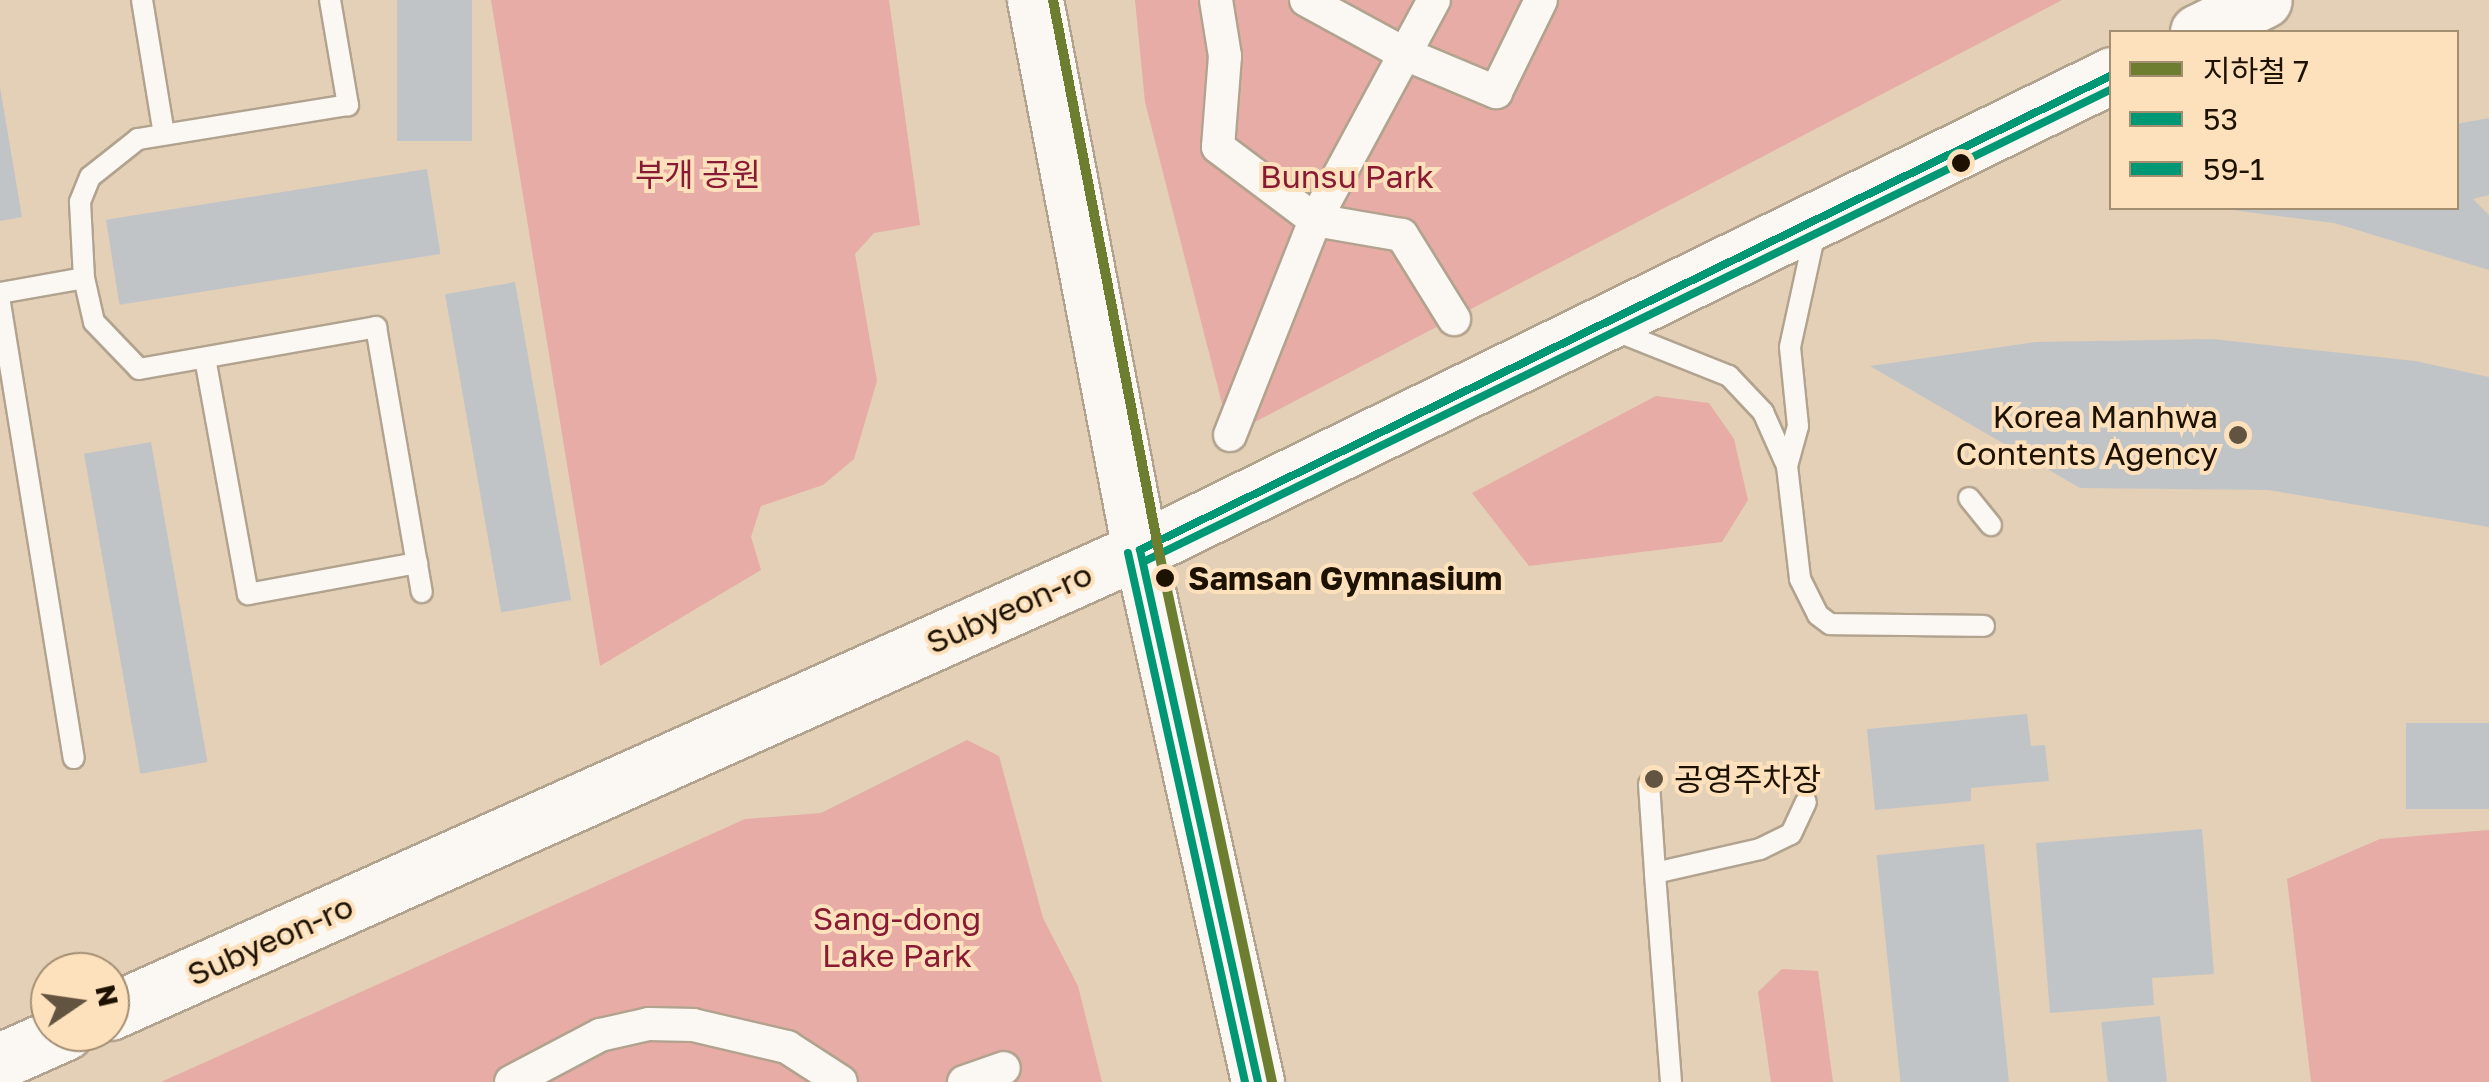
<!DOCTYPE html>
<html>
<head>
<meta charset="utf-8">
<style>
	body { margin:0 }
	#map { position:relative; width:2489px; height:1082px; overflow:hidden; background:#e3d0b7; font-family:"Golos Text","Noto Sans KR",sans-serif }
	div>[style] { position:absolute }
	.green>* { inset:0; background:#e7aca5 }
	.building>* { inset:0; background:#c1c4c6; transform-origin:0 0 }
	.roads { filter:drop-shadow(2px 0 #b2a38f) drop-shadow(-2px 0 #b2a38f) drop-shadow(0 2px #b2a38f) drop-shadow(0 -2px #b2a38f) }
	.service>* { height:20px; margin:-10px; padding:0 10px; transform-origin:10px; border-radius:10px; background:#fbf8f4 }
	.pedestrian>* { height:32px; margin:-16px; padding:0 16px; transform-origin:16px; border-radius:16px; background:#fbf8f4 }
	.tertiary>* { height:52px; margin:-26px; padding:0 26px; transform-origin:26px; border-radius:26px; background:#fbf8f4 }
	.secondary>* { height:55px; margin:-27.5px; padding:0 27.5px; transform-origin:27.5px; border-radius:27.5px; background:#fbf8f4 }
	.bus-1>* { height:8px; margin:-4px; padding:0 4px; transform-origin:4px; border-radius:4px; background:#009775 }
	.bus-2>* { height:8px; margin:-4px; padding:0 4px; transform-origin:4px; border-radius:4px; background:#009775 }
	.metro-1>* { height:10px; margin:-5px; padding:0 5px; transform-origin:5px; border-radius:5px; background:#6e7e31 }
	.dots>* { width:28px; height:28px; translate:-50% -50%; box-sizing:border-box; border:5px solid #fde1bc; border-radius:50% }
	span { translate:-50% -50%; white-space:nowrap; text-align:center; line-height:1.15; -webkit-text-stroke:8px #fde1bc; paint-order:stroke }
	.park-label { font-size:32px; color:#891a33 }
	.poi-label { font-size:32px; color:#1d1102 }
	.right { translate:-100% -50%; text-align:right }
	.left { translate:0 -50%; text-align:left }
	.stop-label { font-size:32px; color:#1d1102; font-weight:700 }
	.street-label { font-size:32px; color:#1d1102 }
	.legend { position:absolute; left:2109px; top:30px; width:350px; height:180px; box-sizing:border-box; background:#fde1bc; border:2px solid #a38e72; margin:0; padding:12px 18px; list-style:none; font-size:30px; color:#1d1102 }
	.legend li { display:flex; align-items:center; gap:20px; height:50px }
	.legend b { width:50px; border:2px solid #a38e72 }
	.north { position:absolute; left:30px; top:952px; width:100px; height:100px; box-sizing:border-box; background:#fde1bc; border:2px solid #a38e72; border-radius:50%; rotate:77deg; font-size:28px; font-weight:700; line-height:40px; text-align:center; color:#1d1102 }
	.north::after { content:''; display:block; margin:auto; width:35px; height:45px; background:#625441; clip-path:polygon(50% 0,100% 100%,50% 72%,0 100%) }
</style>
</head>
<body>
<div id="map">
	<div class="green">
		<i style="clip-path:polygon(491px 0,889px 0,920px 225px,874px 233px,855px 254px,877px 381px,854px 459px,823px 485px,761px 506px,751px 537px,761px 570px,600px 666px)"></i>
		<i style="clip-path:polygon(1135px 0,2062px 0,1230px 435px,1145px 102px)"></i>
		<i style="clip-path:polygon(1656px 396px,1709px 403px,1734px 439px,1748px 500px,1722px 542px,1529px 566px,1472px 493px)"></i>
		<i style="clip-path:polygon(967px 740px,999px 756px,1043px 918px,1078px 986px,1102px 1082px,161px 1082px,745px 819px,821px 813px)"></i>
		<i style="clip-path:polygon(2489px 830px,2489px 1082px,2311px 1082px,2287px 879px,2380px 839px)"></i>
		<i style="clip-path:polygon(1782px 969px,1818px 971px,1833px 1082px,1771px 1082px,1758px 992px)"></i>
	</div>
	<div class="building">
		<i style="left:397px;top:0;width:75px;height:141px"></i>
		<i style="clip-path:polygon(0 87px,22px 217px,0 221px)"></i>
		<i style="clip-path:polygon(2489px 118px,2489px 195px,2473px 199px,2489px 215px,2489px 270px,2334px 223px,2232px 210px,2456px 208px,2456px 124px)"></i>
		<i style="left:427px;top:169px;width:86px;height:325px;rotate:81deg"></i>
		<i style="left:515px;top:282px;width:323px;height:71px;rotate:80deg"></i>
		<i style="clip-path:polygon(2213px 339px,2415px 361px,2489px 377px,2489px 527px,2268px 490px,2080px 488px,1870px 366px,2036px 342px)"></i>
		<i style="left:151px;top:442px;width:325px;height:68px;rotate:80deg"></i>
		<i style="clip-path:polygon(2027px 714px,2031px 746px,2045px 745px,2049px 781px,1971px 788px,1971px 801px,1875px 810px,1867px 729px)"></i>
		<i style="left:2489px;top:723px;width:86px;height:83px;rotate:90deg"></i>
		<i style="clip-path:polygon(2202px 829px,2214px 974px,2152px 978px,2154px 1005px,2050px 1013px,2036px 843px)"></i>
		<i style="left:1984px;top:844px;width:239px;height:108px;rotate:84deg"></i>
		<i style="left:2160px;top:1016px;width:66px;height:59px;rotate:84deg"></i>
	</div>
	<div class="roads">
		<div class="service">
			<i style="left:142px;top:0;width:136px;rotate:80.7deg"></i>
			<i style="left:330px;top:0;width:107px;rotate:80.3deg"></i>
			<i style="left:348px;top:105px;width:213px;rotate:170.8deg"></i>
			<i style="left:138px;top:139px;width:61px;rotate:141.6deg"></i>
			<i style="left:90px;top:177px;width:27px;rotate:112deg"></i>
			<i style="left:80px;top:202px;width:76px;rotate:87deg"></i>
			<i style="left:84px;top:278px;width:45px;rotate:77.2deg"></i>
			<i style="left:94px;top:322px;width:65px;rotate:46.2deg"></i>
			<i style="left:139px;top:369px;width:241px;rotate:-10deg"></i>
			<i style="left:376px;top:327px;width:269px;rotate:80.2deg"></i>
			<i style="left:0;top:293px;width:85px;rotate:-10.1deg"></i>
			<i style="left:0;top:303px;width:461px;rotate:80.8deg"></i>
			<i style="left:1611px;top:329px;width:127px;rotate:21.7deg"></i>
			<i style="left:1729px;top:376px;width:50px;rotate:46.6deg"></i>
			<i style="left:1763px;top:412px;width:59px;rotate:66deg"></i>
			<i style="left:1787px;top:466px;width:114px;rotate:83.4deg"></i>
			<i style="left:1800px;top:579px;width:40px;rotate:63.4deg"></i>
			<i style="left:1818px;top:615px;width:15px;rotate:37deg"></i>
			<i style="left:1830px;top:624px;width:154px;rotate:0.7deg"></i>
			<i style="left:205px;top:358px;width:240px;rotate:79.7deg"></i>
			<i style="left:248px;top:594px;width:172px;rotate:-10.4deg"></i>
			<i style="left:1787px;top:466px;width:41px;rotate:-74.6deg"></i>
			<i style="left:1798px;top:426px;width:79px;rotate:-95.8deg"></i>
			<i style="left:1790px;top:347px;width:122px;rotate:-77.7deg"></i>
			<i style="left:1969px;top:498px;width:35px;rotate:51deg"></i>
			<i style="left:1649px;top:784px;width:89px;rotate:86.1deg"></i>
			<i style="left:1671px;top:1082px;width:210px;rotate:-94.4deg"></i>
			<i style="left:1655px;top:873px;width:108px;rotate:-12.9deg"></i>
			<i style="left:1760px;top:849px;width:34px;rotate:-26deg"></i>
			<i style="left:1791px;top:834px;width:35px;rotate:-65deg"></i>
		</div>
		<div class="pedestrian">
			<i style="left:1216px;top:0;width:57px;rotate:80.9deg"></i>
			<i style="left:1225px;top:56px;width:91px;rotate:94.4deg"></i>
			<i style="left:1218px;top:147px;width:121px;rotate:37deg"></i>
			<i style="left:1315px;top:220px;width:88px;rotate:9.8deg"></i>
			<i style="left:1402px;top:235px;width:99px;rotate:58.2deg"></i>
			<i style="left:1306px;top:0;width:113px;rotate:28.6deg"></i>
			<i style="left:1405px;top:54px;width:99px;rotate:22.7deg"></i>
			<i style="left:1496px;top:92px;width:102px;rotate:-63.9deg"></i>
			<i style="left:1230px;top:435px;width:231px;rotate:-68.4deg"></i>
			<i style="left:1315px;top:220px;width:250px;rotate:-61.6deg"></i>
			<i style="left:511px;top:1082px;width:101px;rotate:-27.8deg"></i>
			<i style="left:600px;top:1035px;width:50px;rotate:-12.7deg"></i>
			<i style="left:649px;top:1024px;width:44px;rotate:1.3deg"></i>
			<i style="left:693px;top:1025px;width:97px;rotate:13.2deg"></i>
			<i style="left:787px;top:1047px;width:64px;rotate:32.9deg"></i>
			<i style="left:964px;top:1082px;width:42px;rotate:-19.3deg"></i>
		</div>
		<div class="tertiary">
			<i style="left:1140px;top:550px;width:545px;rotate:77.49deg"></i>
		</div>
		<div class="secondary">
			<i style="left:1035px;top:0;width:560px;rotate:79.19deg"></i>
			<i style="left:2198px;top:32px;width:73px;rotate:-25.9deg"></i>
			<i style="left:110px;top:1012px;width:1129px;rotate:-24.16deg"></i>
			<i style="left:1140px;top:550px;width:1082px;rotate:-26.04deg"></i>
			<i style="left:0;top:1061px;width:71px;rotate:-24deg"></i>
		</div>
	</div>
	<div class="bus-1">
		<i style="left:1140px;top:550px;width:1082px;rotate:-26.04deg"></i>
		<i style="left:1140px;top:550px;width:545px;rotate:77.49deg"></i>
	</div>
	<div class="bus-2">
		<i style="left:1128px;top:553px;width:542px;rotate:77.53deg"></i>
		<i style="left:1145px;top:561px;width:1076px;rotate:-26.02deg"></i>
	</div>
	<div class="metro-1">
		<i style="left:1053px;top:0;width:567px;rotate:79.13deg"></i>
		<i style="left:1160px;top:557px;width:537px;rotate:77.96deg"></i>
	</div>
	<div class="dots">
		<i style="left:1961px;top:163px;background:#1d1102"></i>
		<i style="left:2238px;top:435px;background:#625441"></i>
		<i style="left:1165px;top:578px;background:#1d1102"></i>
		<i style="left:1654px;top:779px;background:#625441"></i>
	</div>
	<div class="park-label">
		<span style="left:698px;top:174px">부개 공원</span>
		<span style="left:1347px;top:176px">Bunsu Park</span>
		<span style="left:897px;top:937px">Sang-dong<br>Lake Park</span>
	</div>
	<div class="poi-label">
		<span class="right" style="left:2218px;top:435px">Korea Manhwa<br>Contents Agency</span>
		<span class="left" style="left:1674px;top:779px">공영주차장</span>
	</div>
	<div class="stop-label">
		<span class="left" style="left:1188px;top:578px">Samsan Gymnasium</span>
	</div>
	<div class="street-label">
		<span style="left:1009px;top:608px;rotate:-24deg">Subyeon-ro</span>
		<span style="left:270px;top:940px;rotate:-24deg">Subyeon-ro</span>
	</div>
	<ul class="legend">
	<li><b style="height:12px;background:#6e7e31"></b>지하철 7</li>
	<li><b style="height:12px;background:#009775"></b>53</li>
	<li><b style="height:12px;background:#009775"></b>59-1</li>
	</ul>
	<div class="north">N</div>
</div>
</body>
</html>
